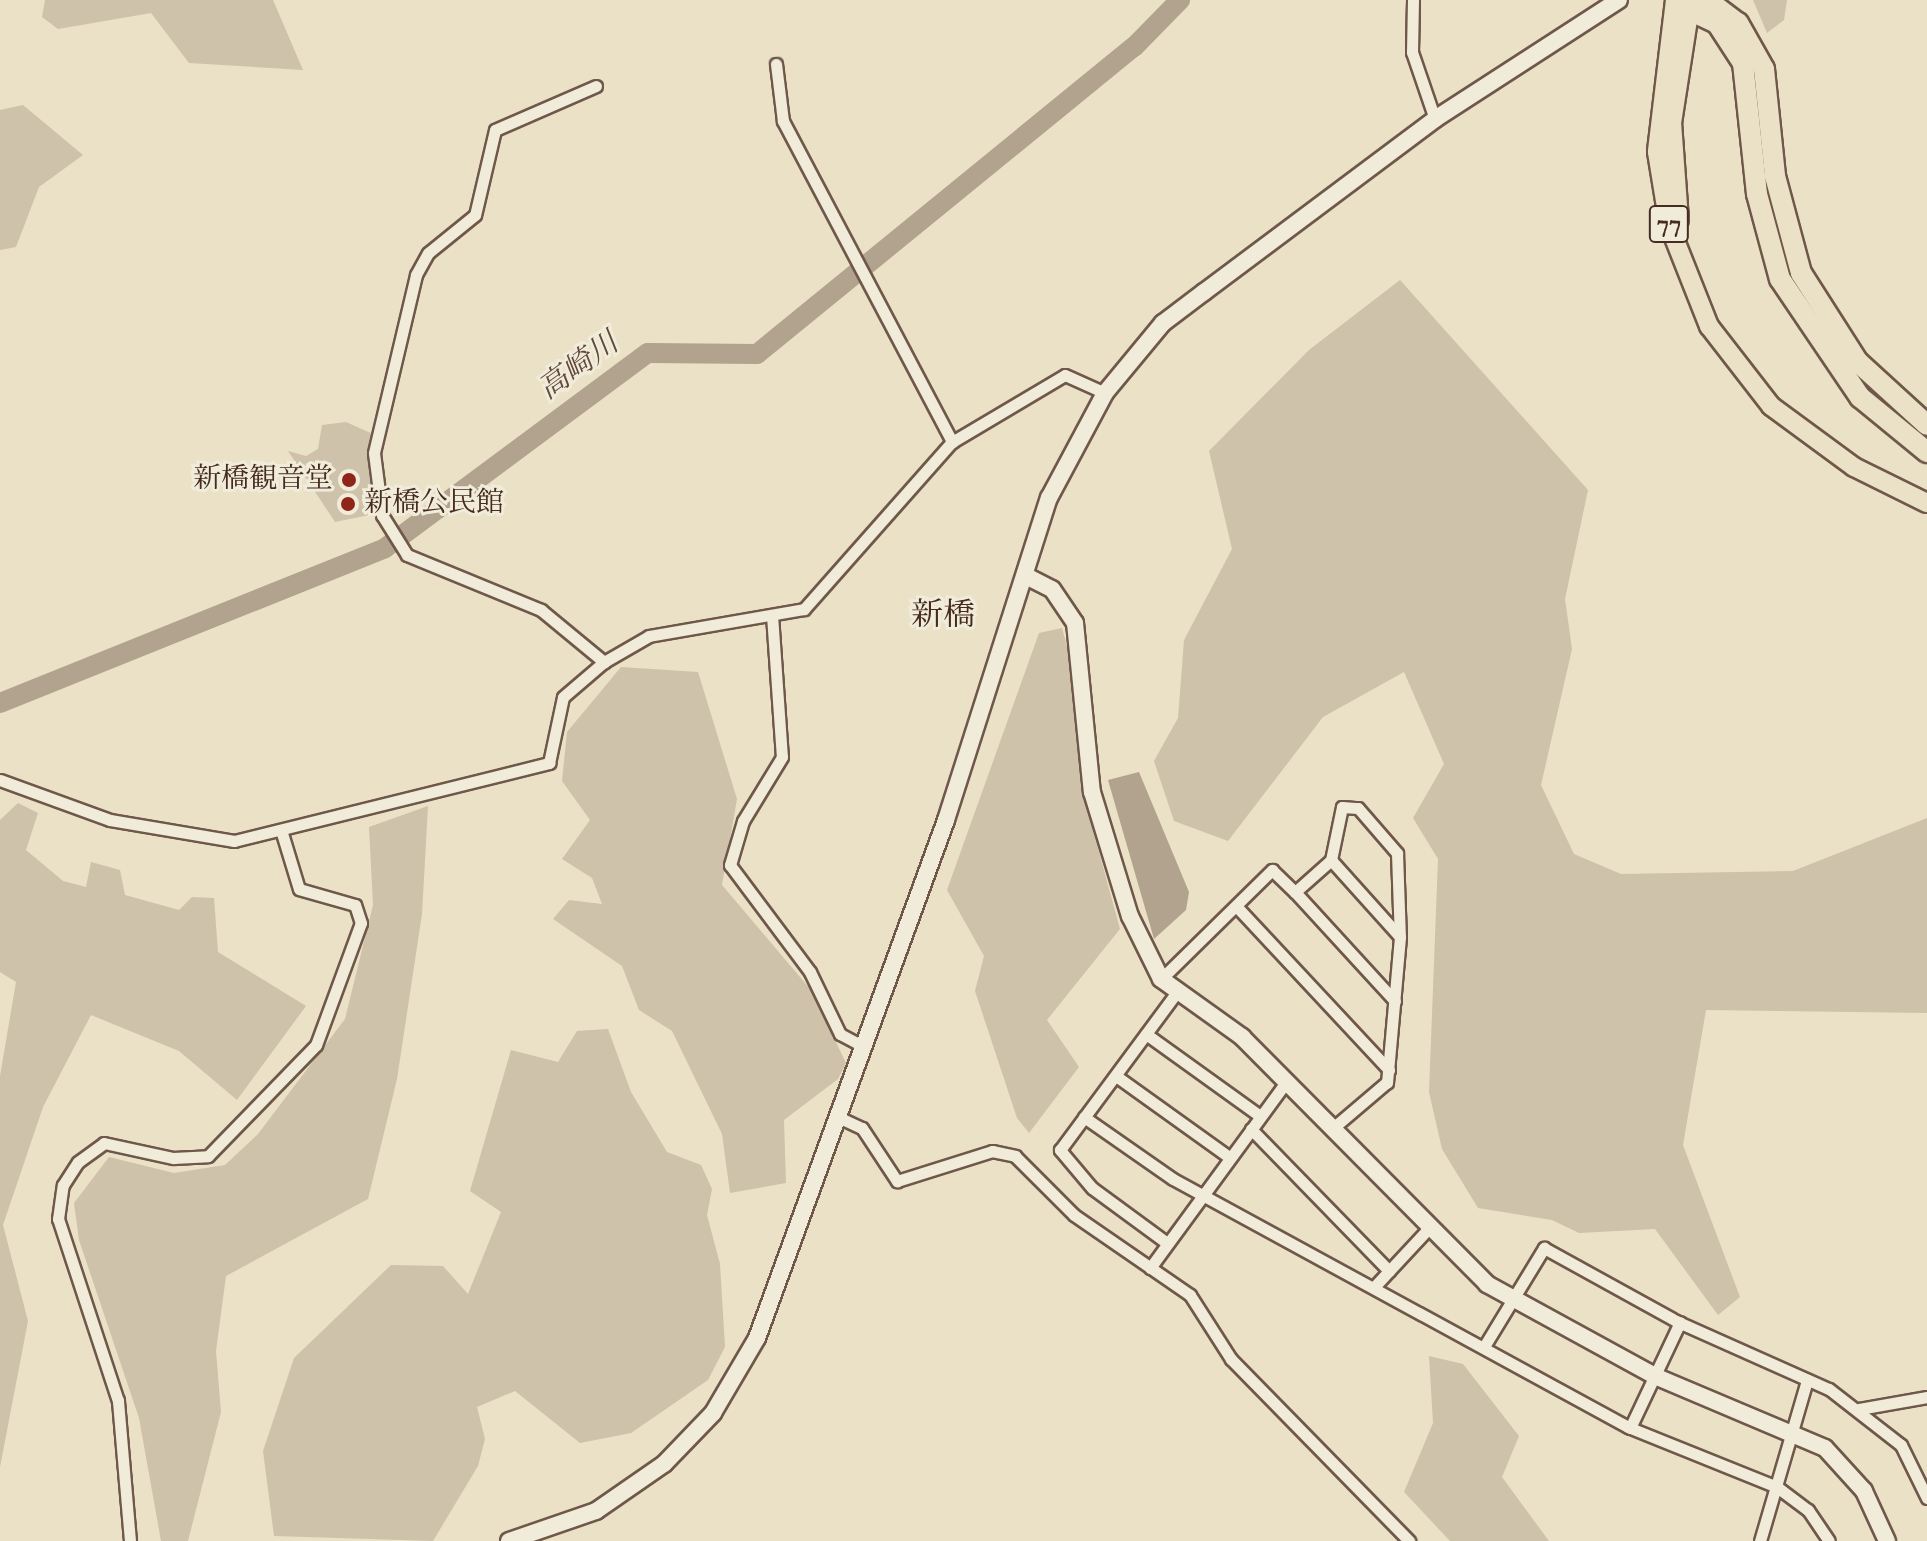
<!DOCTYPE html>
<html>
<head>
<meta charset="utf-8">
<style>
	body { margin:0 }
	#map { position:relative; width:1927px; height:1541px; overflow:hidden; background:#eae1c6; font-family:"IM FELL English","Noto Serif JP",serif }
	div>[style] { position:absolute }
	.green>* { inset:0; background:#cec2aa }
	.water>* { inset:0; background:#b2a38e }
	.river>* { height:20px; margin:-10px; padding:0 10px; transform-origin:10px; border-radius:10px; background:#b2a38e }
	.roads { filter:drop-shadow(2px 0 #6f584a) drop-shadow(-2px 0 #6f584a) drop-shadow(0 2px #6f584a) drop-shadow(0 -2px #6f584a) }
	.street>* { height:11px; margin:-5.5px; padding:0 5.5px; transform-origin:5.5px; border-radius:5.5px; background:#f1ecda }
	.secondary>* { height:16px; margin:-8px; padding:0 8px; transform-origin:8px; border-radius:8px; background:#f1ecda }
	.primary>* { height:18px; margin:-9px; padding:0 9px; transform-origin:9px; border-radius:9px; background:#eae1c6 }
	.highway>* { height:20px; margin:-10px; padding:0 10px; transform-origin:10px; border-radius:10px; background:#eae1c6 }
	.dots>* { width:22px; height:22px; translate:-50% -50%; box-sizing:border-box; border:4px solid #f1ecda; border-radius:50% }
	span { translate:-50% -50%; white-space:nowrap; text-align:center; line-height:1.15; -webkit-text-stroke:6px #f1ecda; paint-order:stroke }
	.shield-label span { padding:2px 6px; background:#f1ecda; border:2px solid; border-radius:6px; -webkit-text-stroke-width:0 }
	.shield-label { font-size:26px; color:#462b21; font-weight:700 }
	.poi-label { font-size:28px; color:#462b21 }
	.right { translate:-100% -50%; text-align:right }
	.left { translate:0 -50%; text-align:left }
	.water-label { font-size:30px; color:#61493c; font-style:italic }
	.quarter-label { font-size:32px; color:#462b21 }
</style>
</head>
<body>
<div id="map">
	<div class="green">
		<i style="clip-path:polygon(45px 0,273px 0,303px 70px,189px 63px,151px 13px,58px 29px,42px 17px)"></i>
		<i style="clip-path:polygon(1753px 0,1787px 0,1784px 20px,1767px 33px)"></i>
		<i style="clip-path:polygon(23px 105px,83px 155px,39px 187px,16px 247px,0 250px,0 110px)"></i>
		<i style="clip-path:polygon(1400px 280px,1588px 490px,1565px 599px,1572px 649px,1541px 785px,1574px 854px,1621px 874px,1793px 871px,1927px 818px,1927px 1013px,1706px 1010px,1683px 1145px,1740px 1297px,1718px 1315px,1655px 1229px,1579px 1233px,1552px 1220px,1478px 1208px,1442px 1149px,1429px 1092px,1438px 859px,1413px 818px,1444px 764px,1404px 672px,1323px 717px,1228px 841px,1174px 821px,1154px 761px,1178px 718px,1184px 640px,1232px 549px,1209px 451px,1309px 350px)"></i>
		<i style="clip-path:polygon(346px 422px,375px 435px,379px 513px,335px 522px,288px 451px,306px 456px,318px 449px,322px 425px)"></i>
		<i style="clip-path:polygon(1062px 628px,1073px 668px,1081px 786px,1120px 929px,1047px 1020px,1079px 1067px,1029px 1133px,1017px 1118px,975px 991px,984px 956px,947px 890px,1039px 633px)"></i>
		<i style="clip-path:polygon(621px 667px,698px 672px,737px 799px,722px 885px,811px 990px,846px 1063px,838px 1079px,784px 1120px,786px 1183px,730px 1193px,722px 1134px,672px 1031px,639px 1010px,622px 966px,553px 919px,569px 900px,602px 904px,592px 878px,562px 859px,590px 820px,562px 781px,567px 732px)"></i>
		<i style="clip-path:polygon(18px 803px,38px 813px,26px 850px,63px 881px,86px 887px,91px 862px,120px 870px,125px 895px,179px 910px,192px 897px,214px 898px,218px 952px,306px 1006px,237px 1100px,179px 1051px,91px 1015px,43px 1107px,3px 1225px,28px 1321px,0 1467px,0 1076px,16px 982px,0 972px,0 820px)"></i>
		<i style="clip-path:polygon(428px 806px,422px 914px,397px 1079px,368px 1199px,226px 1276px,216px 1351px,221px 1412px,188px 1541px,161px 1541px,139px 1418px,79px 1240px,74px 1203px,109px 1157px,174px 1173px,225px 1165px,258px 1134px,345px 1019px,373px 905px,369px 827px)"></i>
		<i style="clip-path:polygon(608px 1029px,631px 1092px,667px 1152px,701px 1165px,712px 1189px,707px 1215px,720px 1264px,725px 1347px,708px 1380px,631px 1433px,580px 1443px,515px 1391px,477px 1407px,485px 1439px,478px 1466px,433px 1541px,274px 1536px,263px 1451px,294px 1358px,391px 1265px,443px 1266px,468px 1294px,501px 1212px,470px 1191px,511px 1050px,558px 1062px,577px 1031px)"></i>
		<i style="clip-path:polygon(1429px 1356px,1463px 1364px,1519px 1436px,1502px 1477px,1549px 1541px,1450px 1541px,1404px 1492px,1433px 1423px)"></i>
	</div>
	<div class="water">
		<i style="clip-path:polygon(1139px 772px,1189px 892px,1186px 910px,1154px 939px,1108px 780px)"></i>
	</div>
	<div class="river">
		<i style="left:0;top:703px;width:415px;rotate:-21.9deg"></i>
		<i style="left:385px;top:548px;width:327px;rotate:-36.6deg"></i>
		<i style="left:648px;top:353px;width:109px;rotate:0.5deg"></i>
		<i style="left:757px;top:354px;width:486px;rotate:-39.2deg"></i>
		<i style="left:1134px;top:47px;width:66px;rotate:-45.6deg"></i>
	</div>
	<div class="roads">
		<div class="street">
			<i style="left:1413px;top:0;width:52px;rotate:91.1deg"></i>
			<i style="left:1412px;top:52px;width:71px;rotate:71.1deg"></i>
			<i style="left:776px;top:64px;width:57px;rotate:83deg"></i>
			<i style="left:783px;top:121px;width:363px;rotate:62.2deg"></i>
			<i style="left:596px;top:86px;width:110px;rotate:156.5deg"></i>
			<i style="left:495px;top:130px;width:87px;rotate:103.2deg"></i>
			<i style="left:475px;top:215px;width:60px;rotate:141deg"></i>
			<i style="left:428px;top:253px;width:25px;rotate:119deg"></i>
			<i style="left:416px;top:275px;width:183px;rotate:103.3deg"></i>
			<i style="left:374px;top:453px;width:63px;rotate:82.6deg"></i>
			<i style="left:382px;top:515px;width:47px;rotate:58deg"></i>
			<i style="left:407px;top:555px;width:145px;rotate:22.3deg"></i>
			<i style="left:541px;top:610px;width:82px;rotate:39.5deg"></i>
			<i style="left:772px;top:615px;width:142px;rotate:86deg"></i>
			<i style="left:782px;top:757px;width:75px;rotate:121.4deg"></i>
			<i style="left:743px;top:821px;width:46px;rotate:106.5deg"></i>
			<i style="left:730px;top:865px;width:134px;rotate:53.2deg"></i>
			<i style="left:810px;top:972px;width:69px;rotate:64.2deg"></i>
			<i style="left:840px;top:1034px;width:24px;rotate:28deg"></i>
			<i style="left:0;top:780px;width:117px;rotate:20deg"></i>
			<i style="left:110px;top:820px;width:126px;rotate:9.6deg"></i>
			<i style="left:234px;top:841px;width:325px;rotate:-13.9deg"></i>
			<i style="left:549px;top:763px;width:67px;rotate:-78deg"></i>
			<i style="left:563px;top:697px;width:54px;rotate:-40.5deg"></i>
			<i style="left:604px;top:662px;width:52px;rotate:-30deg"></i>
			<i style="left:649px;top:636px;width:157px;rotate:-9.9deg"></i>
			<i style="left:804px;top:609px;width:223px;rotate:-48.5deg"></i>
			<i style="left:952px;top:442px;width:131px;rotate:-30.7deg"></i>
			<i style="left:1065px;top:375px;width:44px;rotate:24.2deg"></i>
			<i style="left:1331px;top:860px;width:103px;rotate:48.1deg"></i>
			<i style="left:1295px;top:892px;width:148px;rotate:47.5deg"></i>
			<i style="left:1237px;top:907px;width:223px;rotate:47deg"></i>
			<i style="left:1161px;top:979px;width:156px;rotate:-44.5deg"></i>
			<i style="left:1272px;top:870px;width:32px;rotate:44deg"></i>
			<i style="left:1295px;top:892px;width:48px;rotate:-41.6deg"></i>
			<i style="left:1331px;top:860px;width:54px;rotate:-78.3deg"></i>
			<i style="left:1342px;top:807px;width:16px;rotate:4deg"></i>
			<i style="left:1358px;top:808px;width:60px;rotate:49.1deg"></i>
			<i style="left:1397px;top:853px;width:84px;rotate:88deg"></i>
			<i style="left:1400px;top:937px;width:146px;rotate:95.1deg"></i>
			<i style="left:1387px;top:1082px;width:71px;rotate:139.6deg"></i>
			<i style="left:1146px;top:1034px;width:140px;rotate:35.7deg"></i>
			<i style="left:1116px;top:1076px;width:139px;rotate:35.6deg"></i>
			<i style="left:838px;top:1117px;width:26px;rotate:25deg"></i>
			<i style="left:862px;top:1128px;width:64px;rotate:56.6deg"></i>
			<i style="left:897px;top:1181px;width:100px;rotate:-17.5deg"></i>
			<i style="left:992px;top:1151px;width:24px;rotate:12deg"></i>
			<i style="left:1015px;top:1156px;width:83px;rotate:45deg"></i>
			<i style="left:1074px;top:1215px;width:141px;rotate:34.6deg"></i>
			<i style="left:1190px;top:1295px;width:76px;rotate:57.4deg"></i>
			<i style="left:1231px;top:1359px;width:255px;rotate:45.6deg"></i>
			<i style="left:1084px;top:1117px;width:108px;rotate:34.9deg"></i>
			<i style="left:1173px;top:1179px;width:518px;rotate:28.59deg"></i>
			<i style="left:1628px;top:1427px;width:161px;rotate:21.9deg"></i>
			<i style="left:1777px;top:1487px;width:39px;rotate:37deg"></i>
			<i style="left:1808px;top:1510px;width:37px;rotate:56deg"></i>
			<i style="left:1251px;top:1129px;width:198px;rotate:45.8deg"></i>
			<i style="left:1167px;top:1243px;width:93px;rotate:-143.7deg"></i>
			<i style="left:1092px;top:1188px;width:50px;rotate:-130.1deg"></i>
			<i style="left:1060px;top:1150px;width:195px;rotate:-53.5deg"></i>
			<i style="left:1150px;top:1268px;width:232px;rotate:-53.8deg"></i>
			<i style="left:1375px;top:1286px;width:78px;rotate:-47.1deg"></i>
			<i style="left:1485px;top:1345px;width:114px;rotate:-58.7deg"></i>
			<i style="left:1544px;top:1248px;width:151px;rotate:28.9deg"></i>
			<i style="left:1676px;top:1321px;width:167px;rotate:24deg"></i>
			<i style="left:1829px;top:1389px;width:91px;rotate:37.9deg"></i>
			<i style="left:1901px;top:1445px;width:59px;rotate:63.9deg"></i>
			<i style="left:1859px;top:1409px;width:69px;rotate:-10deg"></i>
			<i style="left:1630px;top:1428px;width:117px;rotate:-64.7deg"></i>
			<i style="left:130px;top:1541px;width:141px;rotate:-94.9deg"></i>
			<i style="left:118px;top:1401px;width:192px;rotate:-108.2deg"></i>
			<i style="left:58px;top:1219px;width:34px;rotate:-82deg"></i>
			<i style="left:63px;top:1185px;width:27px;rotate:-57deg"></i>
			<i style="left:78px;top:1162px;width:32px;rotate:-36deg"></i>
			<i style="left:104px;top:1143px;width:71px;rotate:12.3deg"></i>
			<i style="left:173px;top:1158px;width:35px;rotate:-3deg"></i>
			<i style="left:208px;top:1156px;width:155px;rotate:-45.8deg"></i>
			<i style="left:316px;top:1045px;width:130px;rotate:-69.8deg"></i>
			<i style="left:361px;top:923px;width:19px;rotate:-108deg"></i>
			<i style="left:355px;top:905px;width:58px;rotate:-164.1deg"></i>
			<i style="left:299px;top:889px;width:59px;rotate:-106.9deg"></i>
			<i style="left:1760px;top:1541px;width:168px;rotate:-73.7deg"></i>
		</div>
		<div class="secondary">
			<i style="left:1026px;top:576px;width:29px;rotate:27deg"></i>
			<i style="left:1052px;top:589px;width:41px;rotate:55.9deg"></i>
			<i style="left:1075px;top:623px;width:170px;rotate:84.3deg"></i>
			<i style="left:1092px;top:792px;width:130px;rotate:73deg"></i>
			<i style="left:1130px;top:916px;width:70px;rotate:63.8deg"></i>
			<i style="left:1161px;top:979px;width:100px;rotate:35.6deg"></i>
			<i style="left:1242px;top:1037px;width:348px;rotate:45.2deg"></i>
			<i style="left:1487px;top:1284px;width:194px;rotate:28.7deg"></i>
			<i style="left:1657px;top:1377px;width:182px;rotate:22.9deg"></i>
			<i style="left:1825px;top:1448px;width:58px;rotate:47.8deg"></i>
			<i style="left:1864px;top:1491px;width:55px;rotate:65.3deg"></i>
			<i style="left:509px;top:1541px;width:92px;rotate:-19deg"></i>
			<i style="left:596px;top:1511px;width:83px;rotate:-34.7deg"></i>
			<i style="left:664px;top:1464px;width:71px;rotate:-46.1deg"></i>
			<i style="left:713px;top:1413px;width:87px;rotate:-59.6deg"></i>
			<i style="left:757px;top:1338px;width:551px;rotate:-69.95deg"></i>
			<i style="left:946px;top:820px;width:338px;rotate:-72.3deg"></i>
			<i style="left:1049px;top:498px;width:119px;rotate:-61.9deg"></i>
			<i style="left:1105px;top:393px;width:91px;rotate:-50.4deg"></i>
			<i style="left:1163px;top:323px;width:51px;rotate:-37.1deg"></i>
			<i style="left:1204px;top:292px;width:289px;rotate:-36.8deg"></i>
			<i style="left:1435px;top:119px;width:219px;rotate:-32.9deg"></i>
		</div>
		<div class="primary">
			<i style="left:1675px;top:0;width:153px;rotate:96.8deg"></i>
			<i style="left:1657px;top:152px;width:74px;rotate:80.7deg"></i>
			<i style="left:1669px;top:225px;width:109px;rotate:68.4deg"></i>
			<i style="left:1709px;top:326px;width:101px;rotate:52.2deg"></i>
			<i style="left:1771px;top:406px;width:103px;rotate:36.3deg"></i>
			<i style="left:1854px;top:467px;width:81px;rotate:26.3deg"></i>
			<i style="left:1679px;top:220px;width:97px;rotate:-94.1deg"></i>
			<i style="left:1672px;top:123px;width:124px;rotate:-81.2deg"></i>
		</div>
		<div class="highway">
			<i style="left:1707px;top:0;width:39px;rotate:37deg"></i>
			<i style="left:1738px;top:23px;width:53px;rotate:60.5deg"></i>
			<i style="left:1764px;top:69px;width:108px;rotate:84.1deg"></i>
			<i style="left:1775px;top:176px;width:100px;rotate:75deg"></i>
			<i style="left:1801px;top:273px;width:106px;rotate:57.4deg"></i>
			<i style="left:1858px;top:362px;width:93px;rotate:42.4deg"></i>
			<i style="left:1689px;top:10px;width:31px;rotate:25deg"></i>
			<i style="left:1717px;top:23px;width:48px;rotate:57deg"></i>
			<i style="left:1743px;top:63px;width:132px;rotate:83.9deg"></i>
			<i style="left:1757px;top:194px;width:88px;rotate:74.9deg"></i>
			<i style="left:1780px;top:279px;width:143px;rotate:55.9deg"></i>
			<i style="left:1860px;top:397px;width:87px;rotate:39.4deg"></i>
		</div>
	</div>
	<div class="dots">
		<i style="left:349px;top:480px;background:#8f2418"></i>
		<i style="left:348px;top:504px;background:#8f2418"></i>
	</div>
	<div class="shield-label">
		<span style="left:1669px;top:224px">77</span>
	</div>
	<div class="poi-label">
		<span class="right" style="left:333px;top:480px">新橋観音堂</span>
		<span class="left" style="left:364px;top:504px">新橋公民館</span>
	</div>
	<div class="water-label">
		<span style="left:579px;top:367px;rotate:-36deg">高崎川</span>
	</div>
	<div class="quarter-label">
		<span style="left:943px;top:617px">新橋</span>
	</div>
</div>
</body>
</html>
